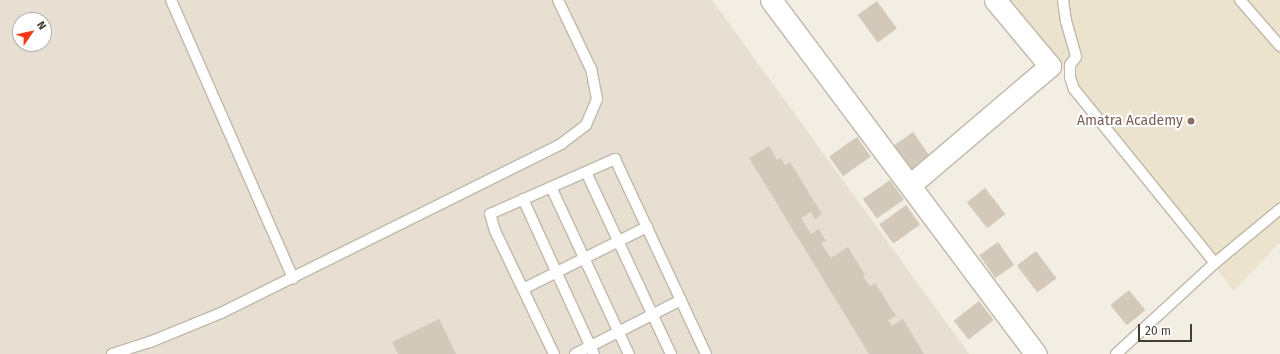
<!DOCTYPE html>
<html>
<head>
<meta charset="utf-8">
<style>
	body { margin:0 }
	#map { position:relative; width:1280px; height:354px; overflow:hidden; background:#f2eee4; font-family:"Fira Sans",sans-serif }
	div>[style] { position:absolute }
	.residential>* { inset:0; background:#e6dfd2 }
	.education>* { inset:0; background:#ebe3ce }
	.building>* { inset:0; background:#d3c9ba; transform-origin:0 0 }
	.roads { filter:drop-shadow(1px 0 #c0b8aa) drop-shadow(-1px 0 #c0b8aa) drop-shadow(0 1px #c0b8aa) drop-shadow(0 -1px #c0b8aa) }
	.service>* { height:10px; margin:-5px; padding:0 5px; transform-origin:5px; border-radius:5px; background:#fff }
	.minor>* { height:21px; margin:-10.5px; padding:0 10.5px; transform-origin:10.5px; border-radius:10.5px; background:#fff }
	.dots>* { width:11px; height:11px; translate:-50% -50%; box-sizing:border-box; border:2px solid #fff; border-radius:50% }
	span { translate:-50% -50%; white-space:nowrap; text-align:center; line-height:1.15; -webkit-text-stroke:4px #fff; paint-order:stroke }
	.education-label { font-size:14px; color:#785e54 }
	.right { translate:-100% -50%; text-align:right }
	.north { position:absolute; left:12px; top:12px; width:40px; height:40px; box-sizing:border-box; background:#fff; border:1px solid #b4b2ae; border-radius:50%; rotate:56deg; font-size:11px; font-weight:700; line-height:16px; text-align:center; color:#443e34 }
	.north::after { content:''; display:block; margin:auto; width:14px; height:18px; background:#f53918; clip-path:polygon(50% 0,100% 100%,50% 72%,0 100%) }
	.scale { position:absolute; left:1138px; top:324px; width:54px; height:18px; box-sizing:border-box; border:2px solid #443e34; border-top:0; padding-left:5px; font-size:12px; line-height:14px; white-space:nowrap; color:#443e34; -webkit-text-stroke:3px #fff; paint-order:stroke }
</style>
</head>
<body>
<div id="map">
	<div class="residential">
		<i style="clip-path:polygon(evenodd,0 0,712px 0,969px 354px,0 354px,0 0,20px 20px,44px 20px,44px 44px,20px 44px,20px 20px)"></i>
	</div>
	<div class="education">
		<i style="clip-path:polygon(1009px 0,1280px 0,1280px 244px,1279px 243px,1234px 291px)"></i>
	</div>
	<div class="building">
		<i style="left:877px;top:1px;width:34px;height:24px;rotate:54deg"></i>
		<i style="left:913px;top:132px;width:33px;height:24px;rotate:55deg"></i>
		<i style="left:857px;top:137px;width:24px;height:34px;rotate:55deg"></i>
		<i style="clip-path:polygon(769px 146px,777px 160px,781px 158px,785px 165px,790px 162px,822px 214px,815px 219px,811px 212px,801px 218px,811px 234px,819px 229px,826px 241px,821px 243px,831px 258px,848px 247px,865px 275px,863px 276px,870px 286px,875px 283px,896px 316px,888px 320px,892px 326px,903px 319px,924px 354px,869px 354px,749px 158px)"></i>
		<i style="left:890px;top:180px;width:24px;height:33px;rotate:55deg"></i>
		<i style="left:985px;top:188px;width:33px;height:23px;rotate:52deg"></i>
		<i style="left:906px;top:205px;width:24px;height:33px;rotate:54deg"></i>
		<i style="left:998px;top:242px;width:28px;height:23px;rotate:55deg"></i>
		<i style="left:1036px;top:251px;width:34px;height:24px;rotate:53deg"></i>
		<i style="left:1129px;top:290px;width:26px;height:24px;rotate:51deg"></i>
		<i style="left:979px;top:301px;width:24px;height:32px;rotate:52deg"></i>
		<i style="clip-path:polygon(439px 319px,456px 354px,398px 354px,392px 342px)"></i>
	</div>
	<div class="roads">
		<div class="service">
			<i style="left:171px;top:0;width:304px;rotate:66.3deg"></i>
			<i style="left:1063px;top:0;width:21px;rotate:82deg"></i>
			<i style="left:1066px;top:21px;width:37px;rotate:74deg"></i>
			<i style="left:1076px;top:57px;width:10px;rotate:127deg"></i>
			<i style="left:1070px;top:65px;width:12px;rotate:90deg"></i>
			<i style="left:1070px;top:77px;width:13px;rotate:72deg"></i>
			<i style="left:1074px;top:89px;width:224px;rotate:51deg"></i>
			<i style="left:1240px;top:0;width:61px;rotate:49deg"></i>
			<i style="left:586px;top:172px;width:201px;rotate:65deg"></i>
			<i style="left:551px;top:187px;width:184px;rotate:65deg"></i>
			<i style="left:523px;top:199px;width:170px;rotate:65.4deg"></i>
			<i style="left:523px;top:289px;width:139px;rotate:-26.6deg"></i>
			<i style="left:112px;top:354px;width:40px;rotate:-18deg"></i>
			<i style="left:150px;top:342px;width:77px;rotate:-22.2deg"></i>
			<i style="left:221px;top:313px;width:380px;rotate:-26.4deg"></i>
			<i style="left:561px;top:144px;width:31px;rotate:-37deg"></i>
			<i style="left:586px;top:125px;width:28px;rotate:-67deg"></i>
			<i style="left:597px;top:99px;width:31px;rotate:-101deg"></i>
			<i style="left:591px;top:69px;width:76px;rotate:-115.6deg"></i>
			<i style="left:554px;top:354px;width:136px;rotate:-115.6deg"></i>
			<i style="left:495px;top:231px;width:18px;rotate:-106deg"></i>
			<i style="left:490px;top:214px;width:137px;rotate:-23.7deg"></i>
			<i style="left:615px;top:159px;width:215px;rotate:65deg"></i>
			<i style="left:575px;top:354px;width:119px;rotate:-27deg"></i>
			<i style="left:1116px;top:354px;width:134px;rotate:-42.6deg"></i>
			<i style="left:1215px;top:263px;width:85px;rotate:-39.7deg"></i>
		</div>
		<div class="minor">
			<i style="left:771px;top:0;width:442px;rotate:53.2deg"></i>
			<i style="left:910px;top:185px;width:184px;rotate:-40.4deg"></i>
			<i style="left:1050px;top:66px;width:86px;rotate:-129.8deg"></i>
		</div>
	</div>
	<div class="dots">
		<i style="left:1191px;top:121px;background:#8d6e63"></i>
	</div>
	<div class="education-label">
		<span class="right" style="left:1183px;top:121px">Amatra Academy</span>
	</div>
	<div class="north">N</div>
	<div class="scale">20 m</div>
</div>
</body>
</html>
